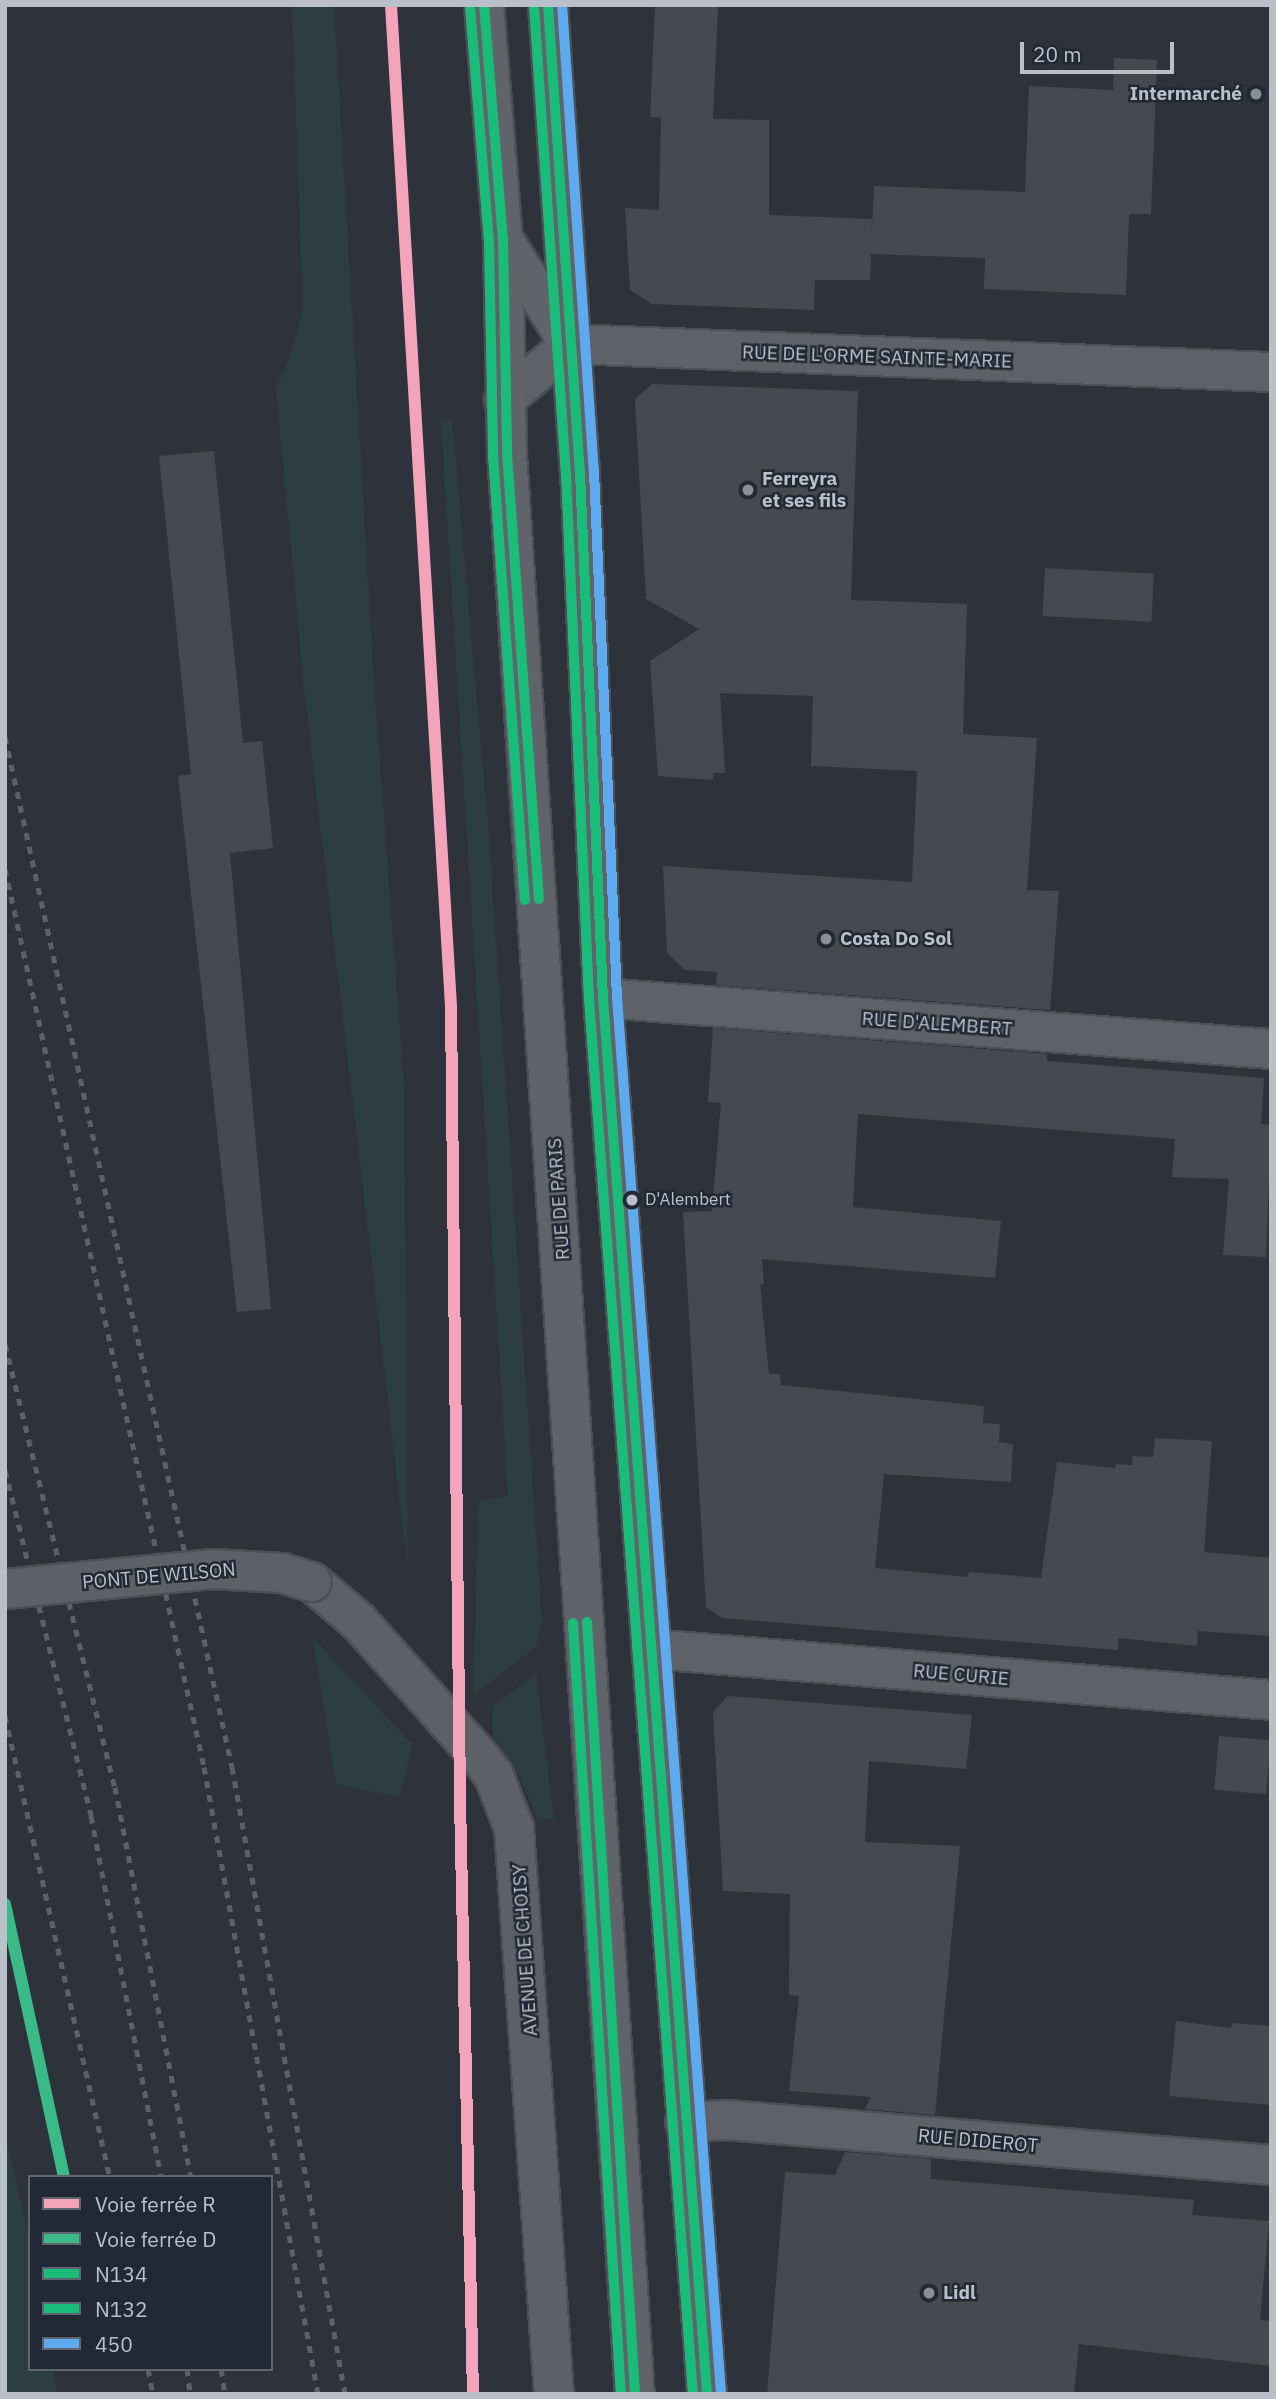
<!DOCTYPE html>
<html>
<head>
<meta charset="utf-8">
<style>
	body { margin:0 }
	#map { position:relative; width:1276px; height:2399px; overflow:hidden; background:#2e333b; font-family:"IBM Plex Sans",sans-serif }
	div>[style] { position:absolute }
	.green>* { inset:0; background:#2c3e41 }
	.building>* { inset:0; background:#464a50; transform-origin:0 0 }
	.roads { filter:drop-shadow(2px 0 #4c4f55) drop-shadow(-2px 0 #4c4f55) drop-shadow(0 2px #4c4f55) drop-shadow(0 -2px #4c4f55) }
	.minor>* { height:38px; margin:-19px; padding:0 19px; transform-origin:19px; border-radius:19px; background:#5e6268 }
	.secondary>* { height:38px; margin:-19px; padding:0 19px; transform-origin:19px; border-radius:19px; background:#5d6067 }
	.primary>* { height:38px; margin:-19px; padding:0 19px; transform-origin:19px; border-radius:19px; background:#60646a }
	.rail>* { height:5px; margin-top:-2.5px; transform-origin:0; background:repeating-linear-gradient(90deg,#5d6066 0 7px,transparent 0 14px) }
	.bridges { filter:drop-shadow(2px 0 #4c4f55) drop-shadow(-2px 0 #4c4f55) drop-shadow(0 2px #4c4f55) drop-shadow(0 -2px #4c4f55) }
	.secondary-bridge>* { height:38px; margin:-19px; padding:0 19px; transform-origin:19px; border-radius:19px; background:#5d6067 }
	.bus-1>* { height:10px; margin:-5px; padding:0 5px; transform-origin:5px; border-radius:5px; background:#1abc7a }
	.bus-2>* { height:10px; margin:-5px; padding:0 5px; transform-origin:5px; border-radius:5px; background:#1abc7a }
	.bus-3>* { height:10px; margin:-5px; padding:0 5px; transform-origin:5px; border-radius:5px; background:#5eaaee }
	.rail-1>* { height:12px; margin:-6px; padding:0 6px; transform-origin:6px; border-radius:6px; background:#f3a4ba }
	.rail-2>* { height:12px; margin:-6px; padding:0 6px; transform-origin:6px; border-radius:6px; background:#3aba87 }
	.dots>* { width:19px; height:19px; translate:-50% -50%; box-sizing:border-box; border:4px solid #212935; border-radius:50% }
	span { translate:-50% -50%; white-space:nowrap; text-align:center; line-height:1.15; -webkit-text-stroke:5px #212935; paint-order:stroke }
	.bus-label { font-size:17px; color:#b9c0ca }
	.left { translate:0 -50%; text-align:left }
	.poi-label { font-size:19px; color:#b9c0ca; font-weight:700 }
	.right { translate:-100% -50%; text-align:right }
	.street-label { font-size:19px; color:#b9c0ca }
	.frame { position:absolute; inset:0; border:7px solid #b9c0ca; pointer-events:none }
	.legend { position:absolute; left:28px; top:2175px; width:245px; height:196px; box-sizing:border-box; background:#212935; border:2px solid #5e6571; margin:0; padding:9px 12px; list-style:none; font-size:21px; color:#b9c0ca }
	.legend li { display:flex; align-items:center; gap:14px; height:35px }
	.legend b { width:35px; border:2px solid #5e6571 }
	.scale { position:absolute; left:1020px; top:42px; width:154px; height:32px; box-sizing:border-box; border:4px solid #b9c0ca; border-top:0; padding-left:9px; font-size:21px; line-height:24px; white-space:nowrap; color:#b9c0ca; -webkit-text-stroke:5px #212935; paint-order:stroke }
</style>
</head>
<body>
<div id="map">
	<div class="green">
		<i style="clip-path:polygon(292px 5px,334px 5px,374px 683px,404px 1086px,408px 1570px,304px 688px,276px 387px,290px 357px,303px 309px)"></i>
		<i style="clip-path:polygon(452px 420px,488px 825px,542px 1623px,536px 1647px,473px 1695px,479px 1501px,508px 1496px,441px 421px)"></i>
		<i style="clip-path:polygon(313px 1638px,412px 1744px,400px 1797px,336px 1784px)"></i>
		<i style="clip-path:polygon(536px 1674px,554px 1820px,538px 1819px,518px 1774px,493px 1742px,493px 1706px)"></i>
		<i style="clip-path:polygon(5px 2133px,30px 2243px,30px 2369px,53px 2369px,57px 2394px,5px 2394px)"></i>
	</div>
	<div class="building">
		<i style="clip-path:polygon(655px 5px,718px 5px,713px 119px,769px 120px,769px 215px,872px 219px,871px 247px,874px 186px,1025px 192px,1029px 86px,1113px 90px,1114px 58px,1157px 60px,1151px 214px,1129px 214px,1126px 295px,984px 289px,985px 258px,871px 254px,870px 280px,815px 280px,814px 310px,652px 304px,630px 290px,625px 208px,659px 210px,661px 118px,650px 117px)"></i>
		<i style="clip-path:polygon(652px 384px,858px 391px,851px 600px,967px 604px,963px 734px,1037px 738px,1027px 890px,1059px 891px,1050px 1010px,716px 985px,717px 972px,685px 970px,667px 953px,663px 866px,912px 882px,917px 771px,811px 766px,813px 696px,720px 693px,725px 773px,713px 773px,713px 780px,658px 776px,650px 661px,699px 629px,646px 599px,635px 399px)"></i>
		<i style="clip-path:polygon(214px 451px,243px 743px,262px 741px,273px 848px,230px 853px,271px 1309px,237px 1312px,178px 776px,191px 774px,159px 456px)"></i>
		<i style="left:1045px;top:568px;width:109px;height:48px;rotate:3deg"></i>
		<i style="clip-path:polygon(713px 1028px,1047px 1054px,1047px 1061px,1264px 1078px,1261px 1124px,1271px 1125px,1266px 1257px,1223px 1255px,1229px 1179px,1172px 1177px,1175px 1139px,858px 1114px,853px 1207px,1001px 1221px,995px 1278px,762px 1259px,764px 1284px,760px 1285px,769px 1374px,780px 1374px,781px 1385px,984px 1406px,983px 1423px,1000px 1424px,999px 1442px,1013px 1444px,1011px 1482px,884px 1474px,875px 1568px,968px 1577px,969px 1572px,1041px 1578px,1057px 1462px,1115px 1468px,1116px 1464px,1132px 1465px,1133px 1456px,1153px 1457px,1155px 1438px,1212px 1441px,1204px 1552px,1271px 1558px,1271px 1636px,1198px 1631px,1197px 1646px,1119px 1638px,1118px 1650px,722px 1618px,706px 1607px,683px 1212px,712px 1211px,721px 1103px,708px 1102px)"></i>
		<i style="clip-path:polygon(728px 1696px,972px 1715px,966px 1769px,869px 1761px,865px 1842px,960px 1846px,935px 2115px,865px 2109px,871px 2097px,789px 2091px,799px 1996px,789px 1995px,790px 1894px,723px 1891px,713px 1712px)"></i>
		<i style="left:1219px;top:1736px;width:52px;height:54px;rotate:5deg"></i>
		<i style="clip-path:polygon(1176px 2021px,1231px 2028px,1232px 2023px,1271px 2026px,1271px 2105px,1169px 2096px)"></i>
		<i style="clip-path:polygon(845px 2152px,931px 2159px,931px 2179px,1194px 2200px,1192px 2215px,1269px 2221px,1260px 2320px,1271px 2321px,1271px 2366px,1079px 2344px,1074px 2394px,767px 2394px,785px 2172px,835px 2175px)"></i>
	</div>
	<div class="roads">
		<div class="minor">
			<i style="left:504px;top:400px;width:87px;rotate:-39.9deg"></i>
			<i style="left:571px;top:344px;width:701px;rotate:2.29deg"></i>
			<i style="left:603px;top:998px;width:670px;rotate:4.37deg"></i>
			<i style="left:651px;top:1649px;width:622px;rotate:4.7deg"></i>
			<i style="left:685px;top:2122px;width:42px;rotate:-2.7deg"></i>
			<i style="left:727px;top:2120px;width:546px;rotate:4.73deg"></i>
		</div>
		<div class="secondary">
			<i style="left:312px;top:1582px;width:60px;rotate:40.3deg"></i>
			<i style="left:358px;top:1621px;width:178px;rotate:48.2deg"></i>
			<i style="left:477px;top:1754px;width:28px;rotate:52deg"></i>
			<i style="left:494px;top:1776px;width:56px;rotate:69deg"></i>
			<i style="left:514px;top:1828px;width:567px;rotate:85.96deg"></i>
		</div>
		<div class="primary">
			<i style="left:484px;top:5px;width:235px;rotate:85.4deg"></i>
			<i style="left:503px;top:239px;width:215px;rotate:88.9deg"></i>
			<i style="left:507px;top:454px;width:1944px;rotate:86.23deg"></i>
			<i style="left:548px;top:5px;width:468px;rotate:86.1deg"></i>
			<i style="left:580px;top:472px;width:527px;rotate:87.5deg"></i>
			<i style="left:603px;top:998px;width:1400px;rotate:85.74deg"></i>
			<i style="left:503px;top:239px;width:123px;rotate:57.6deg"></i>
		</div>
	</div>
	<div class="rail">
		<i style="left:5px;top:737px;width:1055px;rotate:77.57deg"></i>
		<i style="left:232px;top:1767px;width:637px;rotate:79.78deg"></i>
		<i style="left:5px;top:869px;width:920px;rotate:77.5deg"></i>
		<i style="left:204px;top:1767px;width:637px;rotate:79.7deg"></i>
		<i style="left:5px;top:1344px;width:456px;rotate:76.1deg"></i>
		<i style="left:115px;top:1787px;width:397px;rotate:79deg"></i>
		<i style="left:5px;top:1470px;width:357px;rotate:76deg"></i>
		<i style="left:91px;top:1816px;width:368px;rotate:79deg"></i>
		<i style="left:5px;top:1716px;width:473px;rotate:77.2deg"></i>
		<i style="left:148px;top:2369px;width:25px;rotate:79deg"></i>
		<i style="left:187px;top:2369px;width:25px;rotate:83deg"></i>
		<i style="left:221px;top:2369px;width:25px;rotate:81deg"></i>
	</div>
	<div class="bridges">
		<div class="secondary-bridge">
			<i style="left:5px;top:1589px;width:208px;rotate:-5.5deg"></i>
			<i style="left:212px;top:1569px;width:70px;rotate:3.3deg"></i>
			<i style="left:282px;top:1573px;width:31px;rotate:17deg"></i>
		</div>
	</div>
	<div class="bus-1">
		<i style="left:484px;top:5px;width:235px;rotate:85.4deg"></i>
		<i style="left:503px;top:239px;width:215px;rotate:88.9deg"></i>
		<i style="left:507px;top:454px;width:446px;rotate:85.9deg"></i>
		<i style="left:548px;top:5px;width:468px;rotate:86.1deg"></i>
		<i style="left:580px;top:472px;width:527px;rotate:87.5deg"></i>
		<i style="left:603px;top:998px;width:1400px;rotate:85.74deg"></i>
		<i style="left:587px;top:1622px;width:773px;rotate:86.44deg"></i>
	</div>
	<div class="bus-2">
		<i style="left:470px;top:6px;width:235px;rotate:85.4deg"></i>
		<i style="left:489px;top:240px;width:215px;rotate:88.9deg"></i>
		<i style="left:493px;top:455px;width:446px;rotate:85.9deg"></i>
		<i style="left:534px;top:6px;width:468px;rotate:86.1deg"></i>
		<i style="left:566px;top:473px;width:527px;rotate:87.5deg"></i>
		<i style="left:589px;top:999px;width:1399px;rotate:85.74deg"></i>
		<i style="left:573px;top:1623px;width:772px;rotate:86.44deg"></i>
	</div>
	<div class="bus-3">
		<i style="left:562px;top:5px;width:467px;rotate:86.1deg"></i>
		<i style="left:594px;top:471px;width:527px;rotate:87.5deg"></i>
		<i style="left:617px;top:997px;width:1400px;rotate:85.74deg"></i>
	</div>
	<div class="rail-1">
		<i style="left:391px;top:5px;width:1004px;rotate:86.57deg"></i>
		<i style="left:451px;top:1007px;width:793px;rotate:89.35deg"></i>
		<i style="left:460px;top:1800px;width:594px;rotate:88.75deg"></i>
	</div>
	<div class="rail-2">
		<i style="left:5px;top:1904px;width:279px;rotate:77.8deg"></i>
	</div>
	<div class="dots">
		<i style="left:1256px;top:94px;background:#888f98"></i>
		<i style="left:748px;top:490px;background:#888f98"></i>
		<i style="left:826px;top:939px;background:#888f98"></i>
		<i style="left:632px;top:1200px;background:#b9c0ca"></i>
		<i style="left:929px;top:2293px;background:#888f98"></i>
	</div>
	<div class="bus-label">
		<span class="left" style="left:645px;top:1200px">D'Alembert</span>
	</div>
	<div class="poi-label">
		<span class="right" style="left:1242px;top:94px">Intermarché</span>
		<span class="left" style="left:762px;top:490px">Ferreyra<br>et ses fils</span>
		<span class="left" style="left:840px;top:939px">Costa Do Sol</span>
		<span class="left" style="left:943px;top:2293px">Lidl</span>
	</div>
	<div class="street-label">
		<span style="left:877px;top:357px;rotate:2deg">RUE DE L'ORME SAINTE-MARIE</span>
		<span style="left:937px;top:1024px;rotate:4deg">RUE D'ALEMBERT</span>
		<span style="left:559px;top:1199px;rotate:-94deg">RUE DE PARIS</span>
		<span style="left:159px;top:1576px;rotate:-5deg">PONT DE WILSON</span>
		<span style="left:961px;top:1675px;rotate:5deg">RUE CURIE</span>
		<span style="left:525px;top:1950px;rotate:-94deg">AVENUE DE CHOISY</span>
		<span style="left:978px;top:2141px;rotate:5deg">RUE DIDEROT</span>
	</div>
	<div class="frame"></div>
	<ul class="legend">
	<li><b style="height:9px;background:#f3a4ba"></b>Voie ferrée R</li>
	<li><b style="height:9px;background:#3aba87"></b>Voie ferrée D</li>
	<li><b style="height:9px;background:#1abc7a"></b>N134</li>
	<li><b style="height:9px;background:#1abc7a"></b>N132</li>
	<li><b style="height:9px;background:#5eaaee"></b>450</li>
	</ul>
	<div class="scale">20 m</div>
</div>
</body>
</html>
